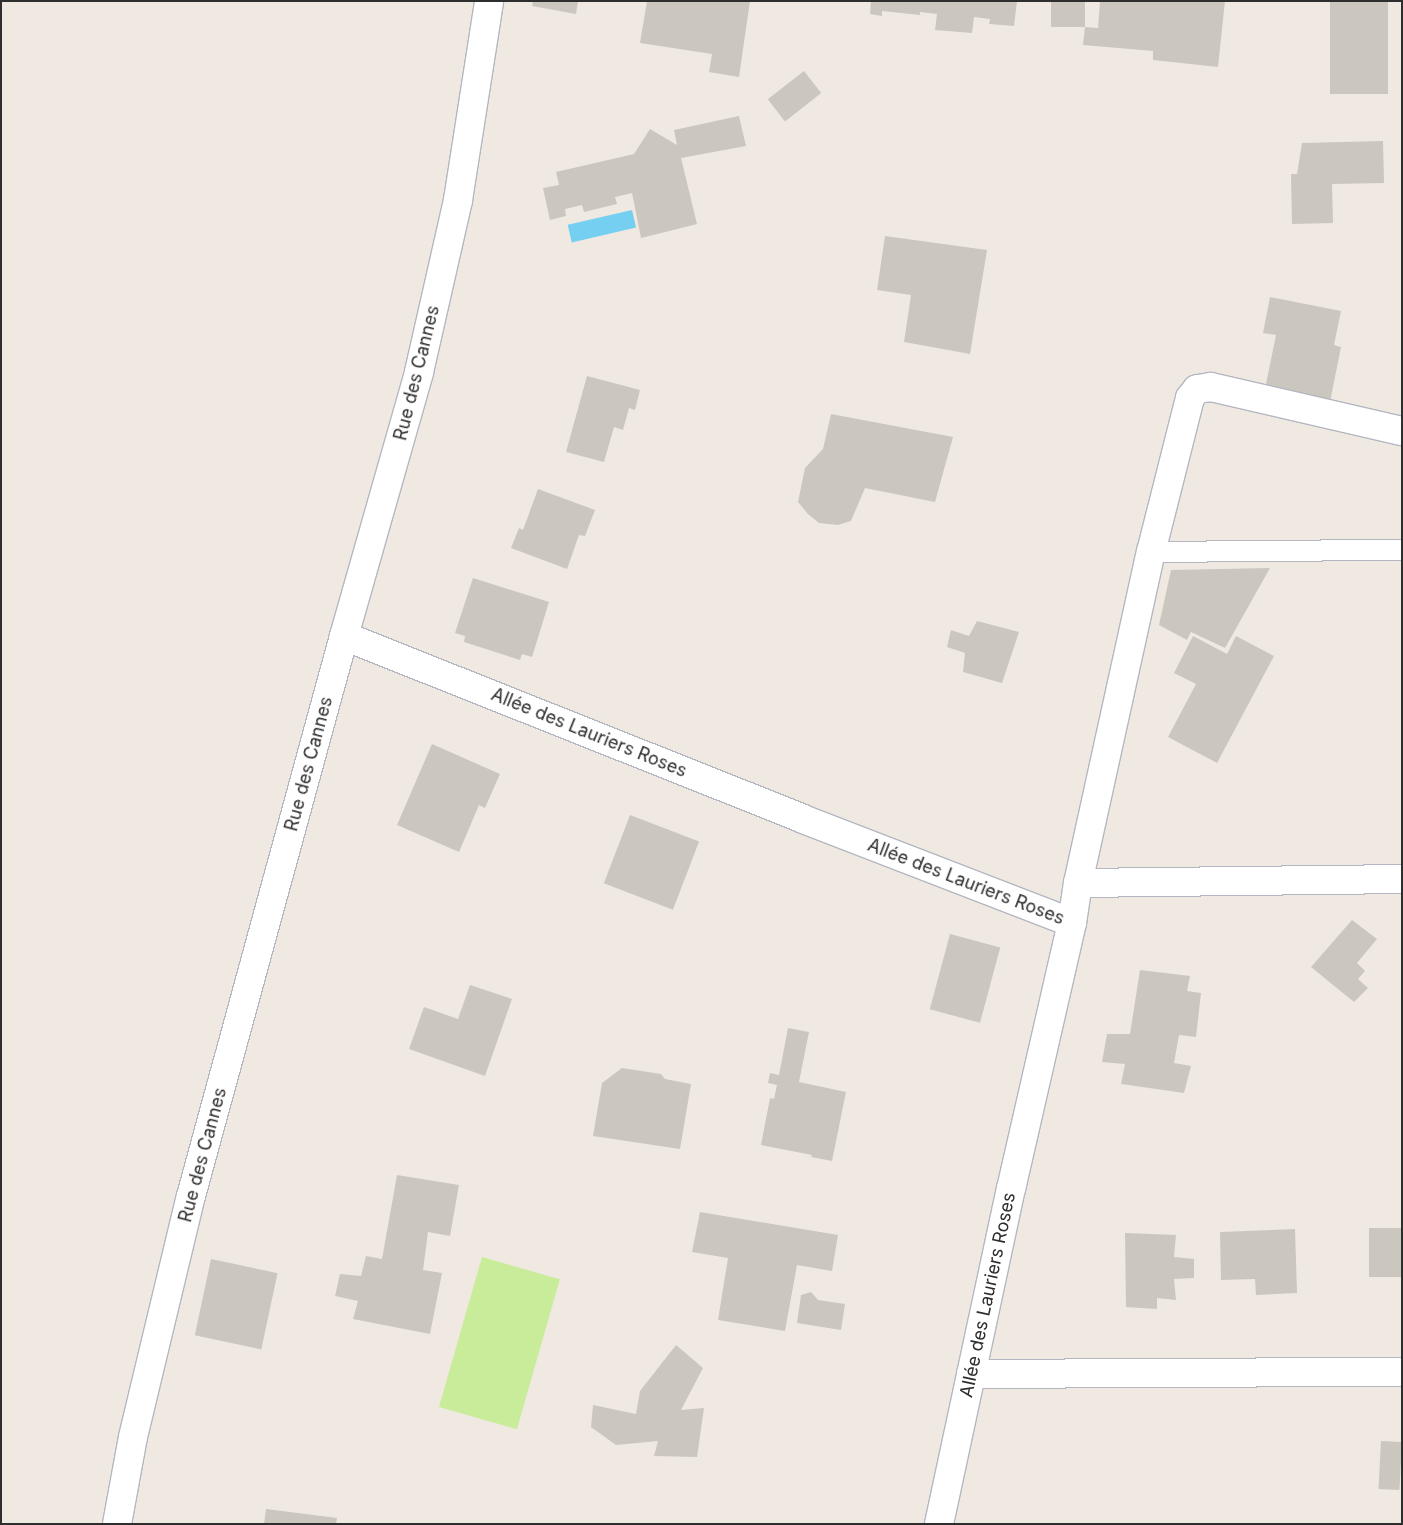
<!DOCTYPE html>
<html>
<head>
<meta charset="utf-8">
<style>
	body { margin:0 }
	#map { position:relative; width:1403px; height:1525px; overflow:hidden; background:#efe9e1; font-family:Inter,sans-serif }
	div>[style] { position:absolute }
	.pitch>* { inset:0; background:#c9ec9a; transform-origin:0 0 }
	.water>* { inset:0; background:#75cff0; transform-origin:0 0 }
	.building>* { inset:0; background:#cbc7bf; transform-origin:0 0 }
	.roads { filter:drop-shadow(1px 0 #b4b7c1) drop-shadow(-1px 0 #b4b7c1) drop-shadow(0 1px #b4b7c1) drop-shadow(0 -1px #b4b7c1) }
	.lane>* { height:20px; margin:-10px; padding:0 10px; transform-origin:10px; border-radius:10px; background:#fff }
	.street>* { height:28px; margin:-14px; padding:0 14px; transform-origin:14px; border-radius:14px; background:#fff }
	span { translate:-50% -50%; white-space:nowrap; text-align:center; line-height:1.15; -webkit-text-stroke:4px #fff; paint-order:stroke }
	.street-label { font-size:18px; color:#2e2e2e }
	.frame { position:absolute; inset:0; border:2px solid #2e2e2e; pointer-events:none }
</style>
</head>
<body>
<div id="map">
	<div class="pitch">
		<i style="left:482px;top:1257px;width:81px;height:156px;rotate:16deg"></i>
	</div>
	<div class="water">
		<i style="left:632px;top:210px;width:18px;height:66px;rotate:77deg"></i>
	</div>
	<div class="building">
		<i style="clip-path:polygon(533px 1px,578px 1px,576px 14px,532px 6px)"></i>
		<i style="clip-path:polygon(647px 1px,750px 1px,739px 77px,709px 72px,712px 54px,640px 43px)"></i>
		<i style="clip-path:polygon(871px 1px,1017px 1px,1014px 26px,989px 24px,990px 19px,974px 17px,972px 33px,935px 30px,937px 14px,920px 12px,920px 15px,882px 11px,882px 16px,870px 14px)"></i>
		<i style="left:1051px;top:1px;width:34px;height:26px"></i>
		<i style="clip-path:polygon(1100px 1px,1225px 1px,1218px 67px,1153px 60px,1153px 51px,1083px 45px,1085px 27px,1098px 28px)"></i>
		<i style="left:1330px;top:1px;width:58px;height:93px"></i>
		<i style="left:804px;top:71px;width:28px;height:46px;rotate:52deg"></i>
		<i style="clip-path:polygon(739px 116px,746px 146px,681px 158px,697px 224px,641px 238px,632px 193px,615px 197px,617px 204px,584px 212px,582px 205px,565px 209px,566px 216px,550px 220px,543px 188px,559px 185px,556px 172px,634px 154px,650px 129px,677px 145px,674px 130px)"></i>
		<i style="clip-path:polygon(1383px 141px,1384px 183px,1332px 184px,1333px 223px,1292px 224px,1291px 174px,1297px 174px,1302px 143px)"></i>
		<i style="clip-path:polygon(885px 236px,987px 250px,970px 354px,904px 342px,911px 295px,877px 290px)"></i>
		<i style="clip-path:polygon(1270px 297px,1341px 311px,1334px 345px,1341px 347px,1330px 402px,1265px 389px,1276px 335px,1263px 333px)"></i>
		<i style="clip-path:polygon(587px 376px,640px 390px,635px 410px,629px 408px,623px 430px,614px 427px,604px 462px,566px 452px)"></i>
		<i style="clip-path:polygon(831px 414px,953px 437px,935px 502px,865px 488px,851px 521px,838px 525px,819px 523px,808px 514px,798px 502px,805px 468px,823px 449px)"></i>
		<i style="clip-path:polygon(538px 489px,595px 510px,585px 536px,579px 535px,567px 569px,511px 548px,519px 528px,523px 530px)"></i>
		<i style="clip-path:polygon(1270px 568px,1225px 648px,1191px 632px,1187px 640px,1159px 625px,1171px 570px)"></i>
		<i style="clip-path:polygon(473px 578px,549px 602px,532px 657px,522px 654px,520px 660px,464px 642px,465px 636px,455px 633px)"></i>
		<i style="clip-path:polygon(977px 621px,1019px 632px,1002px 683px,963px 672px,965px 653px,947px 647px,951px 630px,969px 636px)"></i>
		<i style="clip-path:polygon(1193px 636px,1227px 654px,1236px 636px,1274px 656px,1217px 763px,1168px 737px,1196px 684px,1174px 673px)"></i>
		<i style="clip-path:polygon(432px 744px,500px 774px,485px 808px,479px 805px,459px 852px,397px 825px)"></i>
		<i style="left:630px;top:815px;width:74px;height:73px;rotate:21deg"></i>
		<i style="clip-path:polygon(1352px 920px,1377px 939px,1357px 963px,1365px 971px,1358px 979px,1368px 988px,1354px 1002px,1311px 967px)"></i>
		<i style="left:950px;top:934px;width:52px;height:78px;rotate:15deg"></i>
		<i style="clip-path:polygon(1140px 970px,1190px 976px,1187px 991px,1201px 993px,1196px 1037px,1179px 1035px,1174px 1063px,1191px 1066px,1184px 1093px,1121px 1084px,1125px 1064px,1102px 1062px,1107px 1034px,1130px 1034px)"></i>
		<i style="clip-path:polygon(470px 985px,512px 999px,485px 1076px,409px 1049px,424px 1007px,458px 1019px)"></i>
		<i style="clip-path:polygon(788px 1028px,809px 1032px,799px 1082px,846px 1092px,832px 1161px,811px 1157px,812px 1155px,761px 1145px,770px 1098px,774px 1099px,777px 1085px,768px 1083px,770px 1073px,779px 1075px)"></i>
		<i style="clip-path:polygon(622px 1068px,661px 1074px,665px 1079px,691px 1084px,680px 1149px,593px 1136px,602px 1083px)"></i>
		<i style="clip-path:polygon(397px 1175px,459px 1185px,450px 1236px,428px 1232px,423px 1270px,442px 1273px,430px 1334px,353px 1319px,358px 1301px,335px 1296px,340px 1274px,361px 1276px,366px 1256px,382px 1259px)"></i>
		<i style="clip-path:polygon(700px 1212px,838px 1235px,832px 1271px,797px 1265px,785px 1331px,718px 1320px,728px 1258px,692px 1252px)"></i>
		<i style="left:1369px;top:1228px;width:33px;height:49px"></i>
		<i style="clip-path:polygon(1295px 1229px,1297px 1293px,1256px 1295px,1255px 1279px,1221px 1280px,1220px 1232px)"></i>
		<i style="clip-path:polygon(1125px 1233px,1176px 1235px,1174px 1257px,1194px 1259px,1194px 1278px,1174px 1279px,1176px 1300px,1157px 1298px,1157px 1309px,1126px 1307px)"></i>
		<i style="left:211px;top:1259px;width:68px;height:78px;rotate:12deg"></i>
		<i style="clip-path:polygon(811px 1292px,818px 1300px,845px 1304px,841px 1330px,797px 1323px,801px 1295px)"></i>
		<i style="clip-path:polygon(676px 1345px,703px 1368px,681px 1410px,704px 1408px,697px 1457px,654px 1456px,658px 1441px,616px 1445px,591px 1427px,593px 1405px,636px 1414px,640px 1391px)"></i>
		<i style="left:1381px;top:1441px;width:21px;height:48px;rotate:3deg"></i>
		<i style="clip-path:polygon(266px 1509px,337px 1518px,336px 1524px,264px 1524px)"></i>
	</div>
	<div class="roads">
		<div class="lane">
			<i style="left:1151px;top:552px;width:251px;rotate:-0.5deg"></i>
		</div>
		<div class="street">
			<i style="left:344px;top:636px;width:494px;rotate:21.7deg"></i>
			<i style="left:803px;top:819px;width:288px;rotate:21.1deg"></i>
			<i style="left:1078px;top:883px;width:324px;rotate:-0.7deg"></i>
			<i style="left:971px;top:1374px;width:431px;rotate:-0.3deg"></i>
			<i style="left:117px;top:1524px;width:88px;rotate:-79.6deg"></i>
			<i style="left:133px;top:1437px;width:248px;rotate:-76.5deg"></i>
			<i style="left:191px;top:1196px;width:581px;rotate:-74.72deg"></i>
			<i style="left:344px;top:636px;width:274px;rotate:-74.1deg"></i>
			<i style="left:419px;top:372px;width:176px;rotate:-77.2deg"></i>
			<i style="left:458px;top:200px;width:201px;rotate:-81.1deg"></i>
			<i style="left:939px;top:1524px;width:343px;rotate:-77.9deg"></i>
			<i style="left:1011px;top:1189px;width:273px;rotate:-77.1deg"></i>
			<i style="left:1072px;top:923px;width:40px;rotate:-81.5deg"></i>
			<i style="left:1078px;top:883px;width:339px;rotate:-77.6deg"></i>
			<i style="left:1151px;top:552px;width:159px;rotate:-75.8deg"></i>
			<i style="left:1190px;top:398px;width:11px;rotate:-52deg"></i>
			<i style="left:1197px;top:389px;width:14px;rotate:-8deg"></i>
			<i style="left:1211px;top:387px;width:196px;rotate:13deg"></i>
		</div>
	</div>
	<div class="street-label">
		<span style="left:417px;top:373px;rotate:-76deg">Rue des Cannes</span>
		<span style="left:589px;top:733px;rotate:22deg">Allée des Lauriers Roses</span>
		<span style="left:309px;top:764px;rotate:-75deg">Rue des Cannes</span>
		<span style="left:966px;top:882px;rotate:21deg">Allée des Lauriers Roses</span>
		<span style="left:203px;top:1155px;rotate:-75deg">Rue des Cannes</span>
		<span style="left:988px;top:1295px;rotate:-78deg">Allée des Lauriers Roses</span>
	</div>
	<div class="frame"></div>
</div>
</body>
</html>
